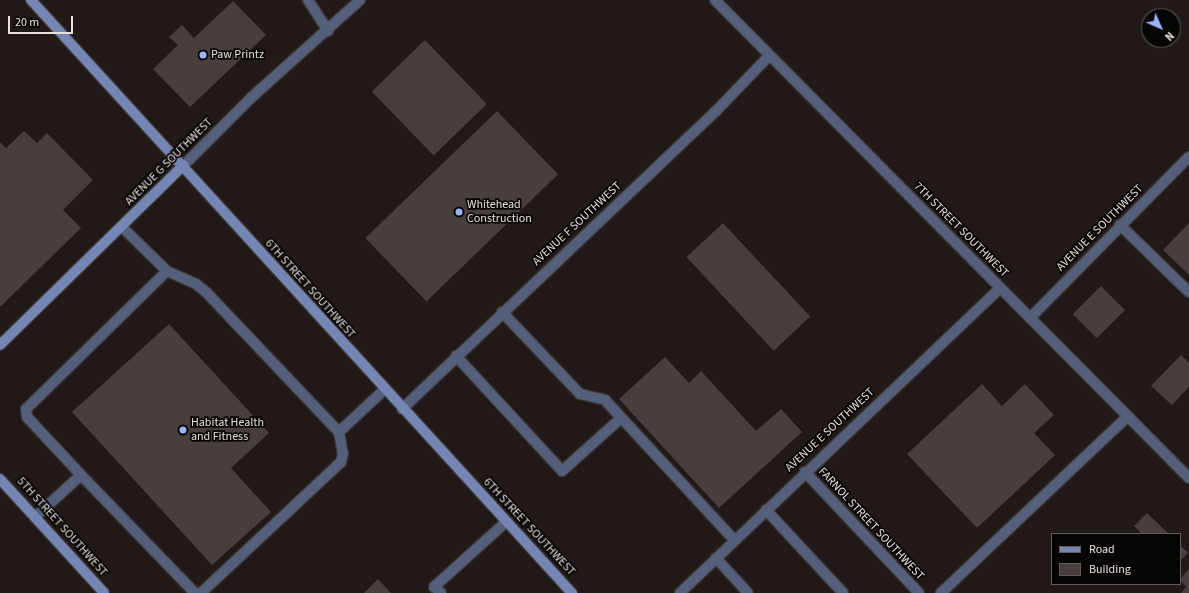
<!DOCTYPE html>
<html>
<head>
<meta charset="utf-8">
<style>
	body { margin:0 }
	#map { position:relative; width:1189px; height:593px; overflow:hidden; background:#211917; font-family:"Source Sans 3",sans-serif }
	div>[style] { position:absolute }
	.building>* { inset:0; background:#483e3c; transform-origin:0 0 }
	.roads { filter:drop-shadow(1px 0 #3d3533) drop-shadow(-1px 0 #3d3533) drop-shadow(0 1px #3d3533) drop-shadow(0 -1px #3d3533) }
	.lane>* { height:10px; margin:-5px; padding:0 5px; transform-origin:5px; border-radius:5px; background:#545f7c }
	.street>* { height:10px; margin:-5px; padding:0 5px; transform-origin:5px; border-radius:5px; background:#545f7c }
	.secondary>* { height:10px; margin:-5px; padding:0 5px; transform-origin:5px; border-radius:5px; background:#7585b4 }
	.dots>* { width:11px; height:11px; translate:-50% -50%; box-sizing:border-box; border:2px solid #080605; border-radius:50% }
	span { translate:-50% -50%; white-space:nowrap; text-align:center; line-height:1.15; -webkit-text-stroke:3.5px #080605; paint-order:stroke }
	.poi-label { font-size:12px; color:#e6e0df }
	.left { translate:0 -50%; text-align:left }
	.street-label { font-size:12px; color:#e6e0df }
	.legend { position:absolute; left:1051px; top:533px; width:130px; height:52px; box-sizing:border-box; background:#080605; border:1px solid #615d5c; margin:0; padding:5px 7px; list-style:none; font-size:12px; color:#e6e0df }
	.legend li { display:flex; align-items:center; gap:8px; height:20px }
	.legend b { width:20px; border:1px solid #615d5c }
	.north { position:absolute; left:1141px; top:8px; width:40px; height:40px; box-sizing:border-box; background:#080605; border:1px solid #615d5c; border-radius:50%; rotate:135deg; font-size:11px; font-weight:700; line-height:16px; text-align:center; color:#e6e0df }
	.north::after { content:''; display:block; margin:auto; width:14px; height:18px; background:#9cb4fd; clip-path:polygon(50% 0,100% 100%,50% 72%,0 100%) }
	.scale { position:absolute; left:8px; top:16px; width:65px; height:18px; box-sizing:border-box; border:2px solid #e6e0df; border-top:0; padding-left:5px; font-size:12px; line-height:14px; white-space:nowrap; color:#e6e0df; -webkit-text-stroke:3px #080605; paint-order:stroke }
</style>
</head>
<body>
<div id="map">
	<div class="building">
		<i style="clip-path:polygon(233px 1px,266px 35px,190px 107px,153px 69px,178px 45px,169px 37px,182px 25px,194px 38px)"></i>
		<i style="left:425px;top:40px;width:89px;height:74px;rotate:46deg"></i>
		<i style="left:497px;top:111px;width:88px;height:183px;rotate:46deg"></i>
		<i style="clip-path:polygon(24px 131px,37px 143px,47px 133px,93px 180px,63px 210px,81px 228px,0 307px,0 142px,6px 148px)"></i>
		<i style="left:723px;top:223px;width:128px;height:50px;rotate:47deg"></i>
		<i style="clip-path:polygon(1189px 223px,1189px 275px,1163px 250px)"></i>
		<i style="left:1101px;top:286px;width:34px;height:40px;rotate:45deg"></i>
		<i style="clip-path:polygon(169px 324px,269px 433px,231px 468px,271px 512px,212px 565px,72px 412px)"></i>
		<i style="clip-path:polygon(1181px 355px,1189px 363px,1189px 387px,1172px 405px,1151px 386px)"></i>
		<i style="clip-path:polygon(665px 357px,689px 383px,701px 371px,756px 431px,781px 409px,802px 432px,719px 508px,619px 399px)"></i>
		<i style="clip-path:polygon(982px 384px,1002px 406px,1025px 384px,1054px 415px,1034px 433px,1055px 455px,977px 528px,907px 454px)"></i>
		<i style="clip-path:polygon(1147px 513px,1169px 534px,1142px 534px,1134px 526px)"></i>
		<i style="clip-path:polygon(1180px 545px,1188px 553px,1180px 561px)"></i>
		<i style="clip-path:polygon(1189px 569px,1189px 593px,1181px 593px,1186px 587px,1180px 579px)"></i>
		<i style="clip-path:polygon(378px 579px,391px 593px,364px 593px)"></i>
	</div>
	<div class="roads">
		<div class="lane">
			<i style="left:308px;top:0;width:37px;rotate:57deg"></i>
			<i style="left:1120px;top:225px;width:96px;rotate:44.2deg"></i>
			<i style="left:122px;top:227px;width:63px;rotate:44.4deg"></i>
			<i style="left:167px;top:271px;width:32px;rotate:24deg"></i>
			<i style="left:196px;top:284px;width:13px;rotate:39deg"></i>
			<i style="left:206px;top:292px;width:193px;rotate:46.5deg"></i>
			<i style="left:339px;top:432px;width:22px;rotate:80deg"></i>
			<i style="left:343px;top:454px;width:8px;rotate:104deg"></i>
			<i style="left:341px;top:462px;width:192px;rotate:136.9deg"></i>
			<i style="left:167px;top:271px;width:197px;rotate:135.6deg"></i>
			<i style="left:26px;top:409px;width:8px;rotate:83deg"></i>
			<i style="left:27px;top:417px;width:79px;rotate:47deg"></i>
			<i style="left:81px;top:475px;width:164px;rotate:46deg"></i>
			<i style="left:502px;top:312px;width:113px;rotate:46.4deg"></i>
			<i style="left:580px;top:394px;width:26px;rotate:13deg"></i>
			<i style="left:605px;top:400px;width:190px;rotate:47.3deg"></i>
			<i style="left:456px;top:356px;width:156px;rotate:47.3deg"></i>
			<i style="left:562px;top:471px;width:79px;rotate:-41.9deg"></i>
			<i style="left:339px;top:432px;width:62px;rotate:-43deg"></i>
			<i style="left:766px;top:510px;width:113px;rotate:47.1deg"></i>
			<i style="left:35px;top:517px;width:62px;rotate:-42.4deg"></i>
			<i style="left:716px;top:558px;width:47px;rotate:47.6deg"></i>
			<i style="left:441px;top:593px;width:9px;rotate:-139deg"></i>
			<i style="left:434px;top:587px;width:97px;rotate:-42.1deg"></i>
			<i style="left:941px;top:593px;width:257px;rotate:-43.4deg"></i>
		</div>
		<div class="street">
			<i style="left:715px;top:0;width:673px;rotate:45.24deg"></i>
			<i style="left:184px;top:165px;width:96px;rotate:-45deg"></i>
			<i style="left:252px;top:97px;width:145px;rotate:-41.9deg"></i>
			<i style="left:1030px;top:318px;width:226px;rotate:-45.4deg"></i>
			<i style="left:402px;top:409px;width:433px;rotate:-43.5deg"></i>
			<i style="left:716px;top:111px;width:76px;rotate:-46.1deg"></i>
			<i style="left:805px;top:472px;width:166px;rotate:46.7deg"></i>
			<i style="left:680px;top:593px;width:442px;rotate:-43.6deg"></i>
		</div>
		<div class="secondary">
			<i style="left:31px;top:0;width:803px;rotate:47.63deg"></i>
			<i style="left:0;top:345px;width:257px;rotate:-44.4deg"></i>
			<i style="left:0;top:479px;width:154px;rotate:47.6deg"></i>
		</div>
	</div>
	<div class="dots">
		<i style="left:203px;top:55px;background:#9cb4fd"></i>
		<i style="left:459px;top:212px;background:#9cb4fd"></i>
		<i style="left:183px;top:430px;background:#9cb4fd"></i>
	</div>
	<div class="poi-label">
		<span class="left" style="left:211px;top:55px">Paw Printz</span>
		<span class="left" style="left:467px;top:212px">Whitehead<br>Construction</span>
		<span class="left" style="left:191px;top:430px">Habitat Health<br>and Fitness</span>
	</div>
	<div class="street-label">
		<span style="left:169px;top:162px;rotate:-45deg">AVENUE G SOUTHWEST</span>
		<span style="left:577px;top:224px;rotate:-43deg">AVENUE F SOUTHWEST</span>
		<span style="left:1100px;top:228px;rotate:-45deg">AVENUE E SOUTHWEST</span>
		<span style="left:961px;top:230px;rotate:45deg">7TH STREET SOUTHWEST</span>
		<span style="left:310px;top:289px;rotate:48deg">6TH STREET SOUTHWEST</span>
		<span style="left:830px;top:430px;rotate:-43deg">AVENUE E SOUTHWEST</span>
		<span style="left:871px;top:524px;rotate:47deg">FARNOL STREET SOUTHWEST</span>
		<span style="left:62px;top:527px;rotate:48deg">5TH STREET SOUTHWEST</span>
		<span style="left:529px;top:527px;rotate:47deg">6TH STREET SOUTHWEST</span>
	</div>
	<ul class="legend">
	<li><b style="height:5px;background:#7585b4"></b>Road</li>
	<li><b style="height:11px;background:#483e3c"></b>Building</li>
	</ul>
	<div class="north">N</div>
	<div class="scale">20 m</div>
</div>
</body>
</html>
